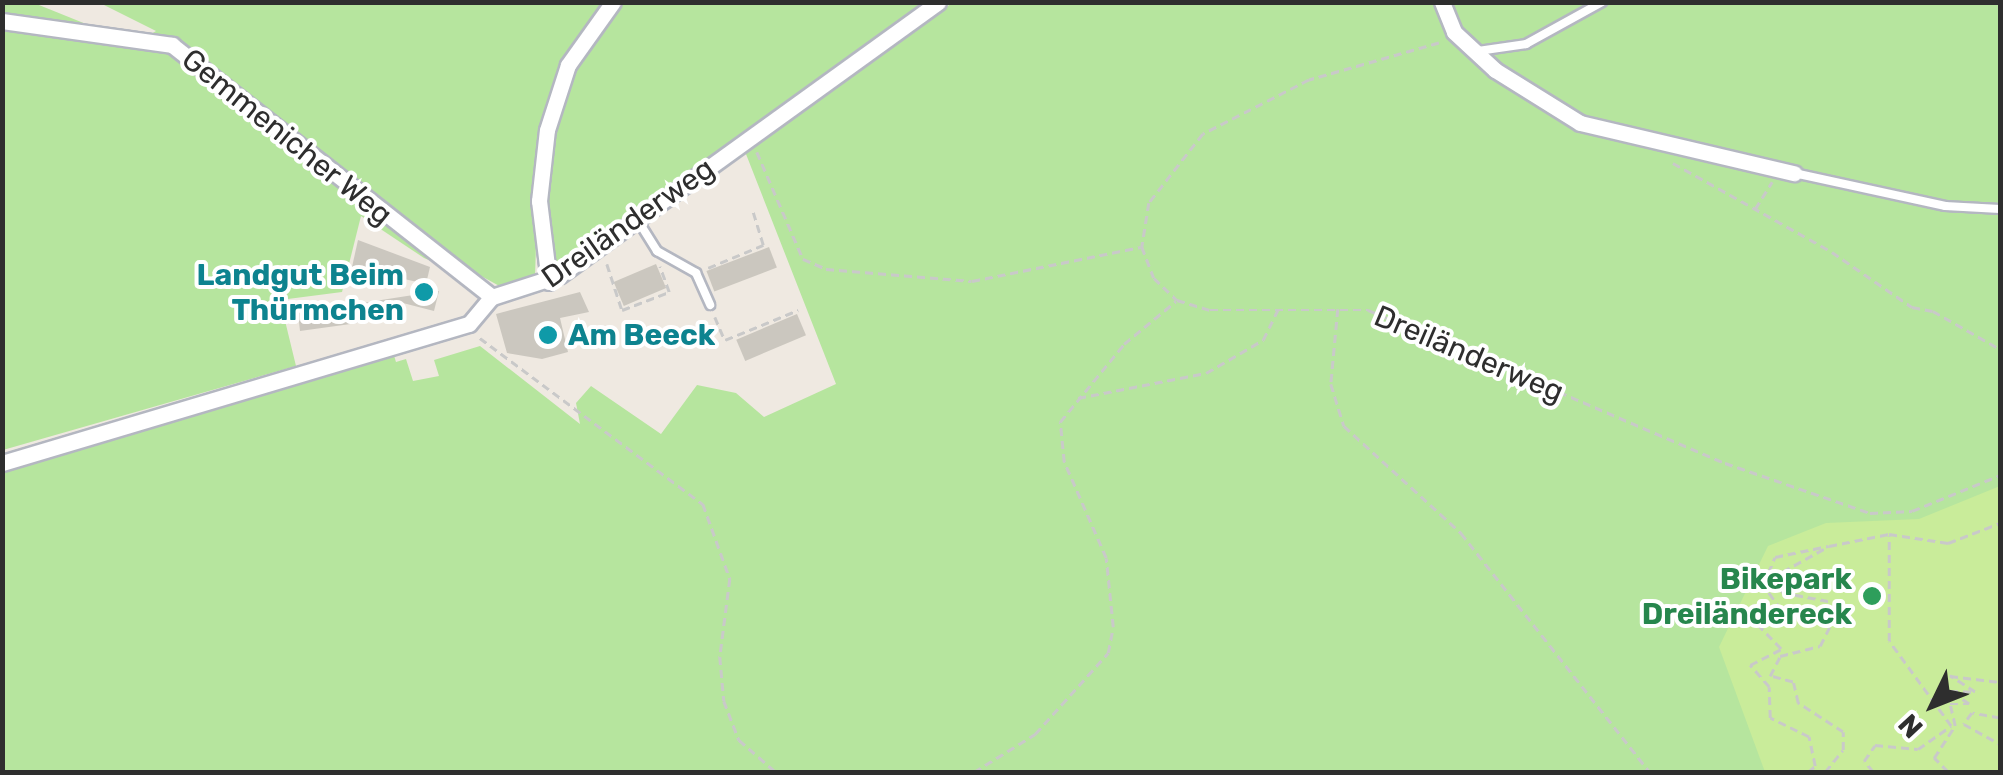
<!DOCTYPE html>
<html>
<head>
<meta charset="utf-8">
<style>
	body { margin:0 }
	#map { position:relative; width:2003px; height:775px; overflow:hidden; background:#efe9e1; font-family:Rubik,sans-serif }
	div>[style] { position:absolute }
	.green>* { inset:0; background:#b6e59e }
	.pitch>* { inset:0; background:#c9ec9a }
	.building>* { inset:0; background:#cbc7bf; transform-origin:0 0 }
	.path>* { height:2.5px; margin-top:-1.25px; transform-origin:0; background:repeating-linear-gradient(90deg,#c9c9c9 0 8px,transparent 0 13px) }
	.roads { filter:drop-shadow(2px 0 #b4b7c1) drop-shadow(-2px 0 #b4b7c1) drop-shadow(0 2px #b4b7c1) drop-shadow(0 -2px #b4b7c1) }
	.service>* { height:8px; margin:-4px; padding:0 4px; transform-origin:4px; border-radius:4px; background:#fff }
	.minor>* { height:15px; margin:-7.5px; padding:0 7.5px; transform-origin:7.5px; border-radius:7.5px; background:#fff }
	.dots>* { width:28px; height:28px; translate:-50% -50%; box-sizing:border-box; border:5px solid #fff; border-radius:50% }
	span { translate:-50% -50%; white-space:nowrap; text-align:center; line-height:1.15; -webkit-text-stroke:8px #fff; paint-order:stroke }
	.street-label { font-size:30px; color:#2e2e2e }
	.culture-label { font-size:30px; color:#0d838f; font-weight:700 }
	.right { translate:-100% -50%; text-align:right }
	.left { translate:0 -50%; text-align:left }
	.leisure-label { font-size:30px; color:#27864d; font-weight:700 }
	.frame { position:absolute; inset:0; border:5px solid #2e2e2e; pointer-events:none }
	.north { position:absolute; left:1883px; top:655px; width:100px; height:100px; -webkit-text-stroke:8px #fff; paint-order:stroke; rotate:227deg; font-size:28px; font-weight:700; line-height:40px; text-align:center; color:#2e2e2e }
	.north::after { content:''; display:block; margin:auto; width:35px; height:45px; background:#2e2e2e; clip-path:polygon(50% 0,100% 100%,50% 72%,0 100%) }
</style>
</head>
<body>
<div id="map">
	<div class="green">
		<i style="clip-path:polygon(3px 2px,34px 3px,86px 24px,3px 13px)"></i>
		<i style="clip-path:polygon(1438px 2px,1445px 24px,1458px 21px,1449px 2px,2000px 3px,2000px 772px,3px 772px,2px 472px,392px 349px,396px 362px,406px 359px,413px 381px,439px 376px,434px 360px,480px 346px,580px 424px,576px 403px,591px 386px,661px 434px,697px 385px,736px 393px,764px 417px,836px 384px,744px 149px,952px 3px)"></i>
		<i style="clip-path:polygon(100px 3px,604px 3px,568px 54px,539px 152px,535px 277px,503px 288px,452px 260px,443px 266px,424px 258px,361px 216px,342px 292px,280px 300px,296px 366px,3px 450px,2px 27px,136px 43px,156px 31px)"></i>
		<i style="clip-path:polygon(623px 3px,926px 3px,557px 270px,544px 219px,561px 96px,577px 56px)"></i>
	</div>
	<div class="pitch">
		<i style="clip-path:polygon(2000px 486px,2000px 772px,1765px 772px,1719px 647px,1768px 546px,1826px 523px,1919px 519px)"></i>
	</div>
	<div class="building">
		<i style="clip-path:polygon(358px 240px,430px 267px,426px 284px,352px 267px)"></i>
		<i style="left:769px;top:247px;width:22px;height:67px;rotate:69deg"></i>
		<i style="left:656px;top:264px;width:26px;height:46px;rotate:67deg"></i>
		<i style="clip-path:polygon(439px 291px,434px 311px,399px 302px,401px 317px,300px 331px,298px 313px)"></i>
		<i style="clip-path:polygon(580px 292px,589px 312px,560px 318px,568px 352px,542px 359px,507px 353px,496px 314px)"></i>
		<i style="left:797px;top:314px;width:23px;height:66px;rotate:67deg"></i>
	</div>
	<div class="path">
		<i style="left:1439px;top:43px;width:135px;rotate:164.1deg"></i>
		<i style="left:1309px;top:80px;width:119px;rotate:153deg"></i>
		<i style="left:1203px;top:134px;width:88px;rotate:128deg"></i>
		<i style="left:1149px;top:203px;width:45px;rotate:99deg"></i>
		<i style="left:1142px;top:247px;width:33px;rotate:69deg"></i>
		<i style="left:1154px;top:278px;width:32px;rotate:44deg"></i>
		<i style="left:1177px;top:300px;width:34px;rotate:17deg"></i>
		<i style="left:1210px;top:310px;width:158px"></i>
		<i style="left:1368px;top:310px;width:388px;rotate:23.2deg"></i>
		<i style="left:1725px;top:463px;width:153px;rotate:19deg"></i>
		<i style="left:1870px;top:513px;width:42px;rotate:-2.7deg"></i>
		<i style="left:1912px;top:511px;width:95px;rotate:-22.2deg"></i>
		<i style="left:757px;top:152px;width:116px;rotate:66.7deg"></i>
		<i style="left:803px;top:259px;width:25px;rotate:23deg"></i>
		<i style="left:826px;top:269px;width:146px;rotate:4.7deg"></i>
		<i style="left:972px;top:281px;width:172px;rotate:-11.4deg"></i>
		<i style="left:1673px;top:163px;width:182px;rotate:29.2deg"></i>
		<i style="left:1832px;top:252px;width:97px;rotate:34.5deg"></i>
		<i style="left:1912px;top:307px;width:21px;rotate:11deg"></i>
		<i style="left:1933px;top:311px;width:77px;rotate:29.6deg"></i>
		<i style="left:1755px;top:209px;width:32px;rotate:-58deg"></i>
		<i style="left:607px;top:264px;width:48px;rotate:71.9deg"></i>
		<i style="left:622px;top:310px;width:50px;rotate:-21deg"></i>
		<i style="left:669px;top:292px;width:27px;rotate:-110deg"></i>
		<i style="left:708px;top:268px;width:60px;rotate:-22.7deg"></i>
		<i style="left:763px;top:245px;width:34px;rotate:-107deg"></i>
		<i style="left:1338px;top:309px;width:75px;rotate:95.3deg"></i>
		<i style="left:1331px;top:384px;width:44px;rotate:72.8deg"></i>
		<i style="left:1344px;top:426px;width:159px;rotate:42.4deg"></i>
		<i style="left:1461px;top:533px;width:305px;rotate:51.7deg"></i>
		<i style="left:715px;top:317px;width:25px;rotate:67deg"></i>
		<i style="left:725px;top:340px;width:79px;rotate:-22.3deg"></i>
		<i style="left:480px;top:338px;width:278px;rotate:36.7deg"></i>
		<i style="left:703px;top:504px;width:80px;rotate:70.2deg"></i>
		<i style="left:730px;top:579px;width:79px;rotate:97.3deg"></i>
		<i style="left:720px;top:657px;width:44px;rotate:84.8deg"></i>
		<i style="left:724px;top:701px;width:42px;rotate:69deg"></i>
		<i style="left:739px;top:740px;width:49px;rotate:40.9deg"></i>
		<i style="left:1078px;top:398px;width:130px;rotate:-11.1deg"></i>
		<i style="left:1206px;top:373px;width:66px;rotate:-30.1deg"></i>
		<i style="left:1263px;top:340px;width:34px;rotate:-64deg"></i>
		<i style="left:2000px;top:718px;width:28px;rotate:-170deg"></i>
		<i style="left:1972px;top:713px;width:14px;rotate:126deg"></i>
		<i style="left:1964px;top:724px;width:41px;rotate:29.1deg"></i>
		<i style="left:974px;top:772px;width:72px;rotate:-31.9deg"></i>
		<i style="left:1035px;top:734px;width:109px;rotate:-48deg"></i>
		<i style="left:1108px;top:653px;width:26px;rotate:-79deg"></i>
		<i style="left:1113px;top:627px;width:69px;rotate:-95.8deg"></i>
		<i style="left:1106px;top:558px;width:105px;rotate:-113.6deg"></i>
		<i style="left:1064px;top:462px;width:40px;rotate:-95.7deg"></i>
		<i style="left:1060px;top:422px;width:101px;rotate:-50.6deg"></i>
		<i style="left:1124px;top:344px;width:67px;rotate:-39.6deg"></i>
		<i style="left:1808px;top:772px;width:9px;rotate:-41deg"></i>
		<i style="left:1815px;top:766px;width:30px;rotate:-102deg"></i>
		<i style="left:1809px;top:737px;width:43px;rotate:-154deg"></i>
		<i style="left:1770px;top:718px;width:31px;rotate:-92deg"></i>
		<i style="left:1769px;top:687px;width:29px;rotate:-131deg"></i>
		<i style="left:1750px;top:665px;width:35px;rotate:-27deg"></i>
		<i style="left:1781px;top:649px;width:33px;rotate:-134deg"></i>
		<i style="left:1758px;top:625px;width:21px;rotate:-104deg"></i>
		<i style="left:1753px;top:605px;width:28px;rotate:10deg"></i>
		<i style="left:1781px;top:610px;width:31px;rotate:-126deg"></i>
		<i style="left:1763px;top:585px;width:30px;rotate:-67deg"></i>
		<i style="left:1775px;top:557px;width:54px;rotate:-11.7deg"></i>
		<i style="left:1825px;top:772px;width:28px;rotate:-51deg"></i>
		<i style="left:1843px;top:750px;width:18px;rotate:-90deg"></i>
		<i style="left:1843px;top:732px;width:54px;rotate:-147.2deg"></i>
		<i style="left:1798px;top:703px;width:22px;rotate:-103deg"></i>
		<i style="left:1793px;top:682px;width:24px;rotate:-165deg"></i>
		<i style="left:1770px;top:676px;width:22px;rotate:-63deg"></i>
		<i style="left:1780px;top:656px;width:41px;rotate:-14deg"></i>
		<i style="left:1820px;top:646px;width:47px;rotate:-63.4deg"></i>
		<i style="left:1841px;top:604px;width:59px;rotate:-169.3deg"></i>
		<i style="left:1783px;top:593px;width:19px;rotate:-129deg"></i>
		<i style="left:1771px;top:578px;width:66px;rotate:-28.9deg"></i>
		<i style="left:1829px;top:546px;width:61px;rotate:-11.3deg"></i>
		<i style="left:1889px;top:534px;width:60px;rotate:8.7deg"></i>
		<i style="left:1948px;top:543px;width:56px;rotate:-21deg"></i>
		<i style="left:1873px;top:772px;width:14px;rotate:-129deg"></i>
		<i style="left:1864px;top:761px;width:19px;rotate:-55deg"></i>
		<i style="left:1875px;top:745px;width:43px;rotate:5.3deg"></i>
		<i style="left:1918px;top:749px;width:40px;rotate:-34.9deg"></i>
		<i style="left:1951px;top:726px;width:105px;rotate:-126.1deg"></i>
		<i style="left:1889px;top:641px;width:105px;rotate:-90deg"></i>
		<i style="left:1948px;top:772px;width:20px;rotate:-135deg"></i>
		<i style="left:1934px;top:758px;width:38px;rotate:-57deg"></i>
		<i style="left:1955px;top:726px;width:23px;rotate:-103deg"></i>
		<i style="left:1950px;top:704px;width:19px"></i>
		<i style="left:1969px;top:704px;width:23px;rotate:-146deg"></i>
		<i style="left:1950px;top:691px;width:25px;rotate:2deg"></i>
		<i style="left:1975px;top:692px;width:30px;rotate:-147deg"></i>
		<i style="left:1950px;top:676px;width:50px;rotate:6.8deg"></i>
	</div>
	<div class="roads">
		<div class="service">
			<i style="left:1478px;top:51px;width:49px;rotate:-8.3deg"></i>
			<i style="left:1526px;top:44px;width:87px;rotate:-28.9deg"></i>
			<i style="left:1794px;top:173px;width:155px;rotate:12.3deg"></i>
			<i style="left:1945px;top:206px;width:55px;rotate:3.1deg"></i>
			<i style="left:637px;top:219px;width:38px;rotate:58deg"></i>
			<i style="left:657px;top:251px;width:45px;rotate:29.4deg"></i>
			<i style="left:696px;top:273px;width:35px;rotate:66deg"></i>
		</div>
		<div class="minor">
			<i style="left:1442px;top:2px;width:32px;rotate:68deg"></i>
			<i style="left:1454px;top:32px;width:56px;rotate:42.8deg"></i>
			<i style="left:1495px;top:70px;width:100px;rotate:31.9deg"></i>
			<i style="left:1580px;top:123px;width:220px;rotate:13.2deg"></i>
			<i style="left:2px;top:21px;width:172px;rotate:8deg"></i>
			<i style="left:172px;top:45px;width:407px;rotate:38.2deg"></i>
			<i style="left:549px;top:282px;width:82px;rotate:-97deg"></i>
			<i style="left:539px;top:201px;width:71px;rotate:-83.6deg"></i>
			<i style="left:547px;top:130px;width:68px;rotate:-72.1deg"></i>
			<i style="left:568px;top:65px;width:77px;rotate:-54.5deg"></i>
			<i style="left:2px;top:463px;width:487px;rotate:-16.6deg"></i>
			<i style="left:469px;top:324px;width:35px;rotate:-50deg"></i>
			<i style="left:492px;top:297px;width:71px;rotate:-17.9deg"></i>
			<i style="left:560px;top:275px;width:466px;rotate:-35.8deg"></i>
		</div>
	</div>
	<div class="dots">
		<i style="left:424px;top:292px;background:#0f9aa8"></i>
		<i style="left:548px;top:335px;background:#0f9aa8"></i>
		<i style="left:1872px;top:596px;background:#2e9e5b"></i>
	</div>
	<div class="street-label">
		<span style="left:287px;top:137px;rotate:39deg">Gemmenicher Weg</span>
		<span style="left:628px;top:223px;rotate:-35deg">Dreiländerweg</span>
		<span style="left:1469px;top:354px;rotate:23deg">Dreiländerweg</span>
	</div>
	<div class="culture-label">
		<span class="right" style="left:404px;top:292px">Landgut Beim<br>Thürmchen</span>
		<span class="left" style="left:568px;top:335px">Am Beeck</span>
	</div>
	<div class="leisure-label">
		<span class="right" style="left:1852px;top:596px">Bikepark<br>Dreiländereck</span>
	</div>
	<div class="frame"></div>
	<div class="north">N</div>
</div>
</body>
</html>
